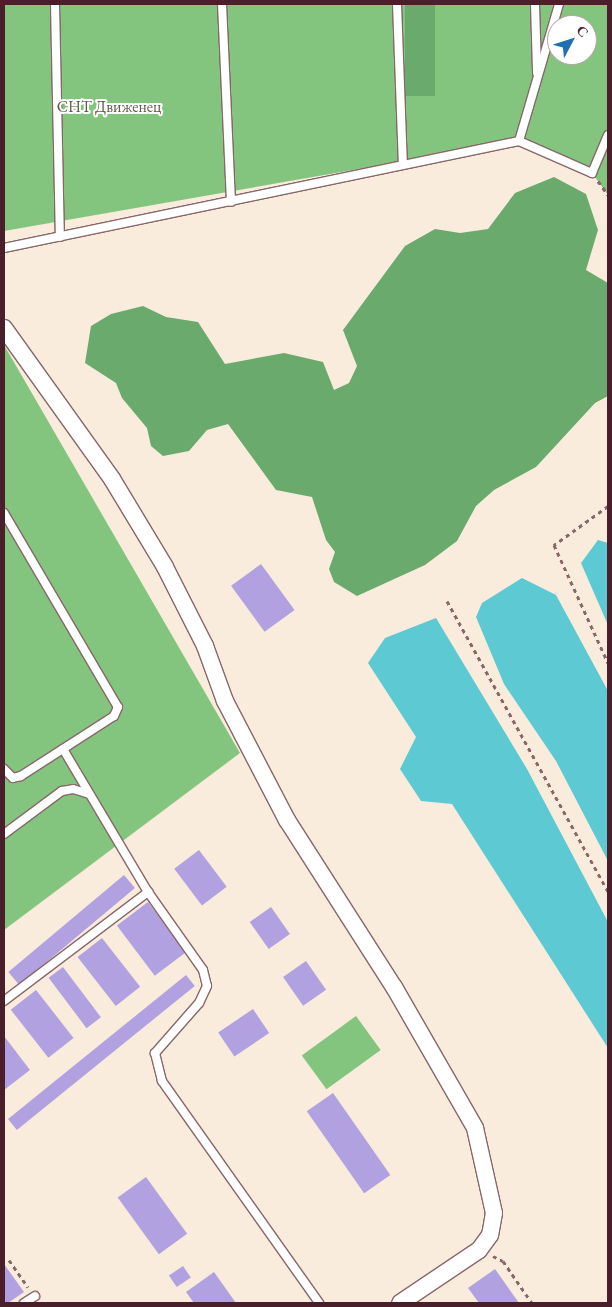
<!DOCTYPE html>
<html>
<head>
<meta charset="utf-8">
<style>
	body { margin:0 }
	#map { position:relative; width:612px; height:1307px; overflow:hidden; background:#f9ecdc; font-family:"EB Garamond",serif }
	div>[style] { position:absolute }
	.green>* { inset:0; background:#83c57e; transform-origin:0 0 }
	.forest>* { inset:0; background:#6aaa6d; transform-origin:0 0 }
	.water>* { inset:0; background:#5cc9d3 }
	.building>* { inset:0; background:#b1a1e1; transform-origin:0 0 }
	.path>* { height:3px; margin-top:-1.5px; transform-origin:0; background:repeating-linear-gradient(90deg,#876769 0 4px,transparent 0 8px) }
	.roads { filter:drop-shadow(1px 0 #876769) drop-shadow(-1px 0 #876769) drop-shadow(0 1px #876769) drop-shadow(0 -1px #876769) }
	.lane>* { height:8px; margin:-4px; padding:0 4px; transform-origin:4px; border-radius:4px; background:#fff }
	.street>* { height:16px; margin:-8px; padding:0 8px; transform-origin:8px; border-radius:8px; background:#fff }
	span { translate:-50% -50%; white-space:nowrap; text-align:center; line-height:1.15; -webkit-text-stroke:4px #fff; paint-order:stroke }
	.park-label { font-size:16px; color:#5e5948 }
	.frame { position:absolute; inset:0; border:5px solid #4a1f2b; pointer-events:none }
	.north { position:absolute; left:547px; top:15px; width:50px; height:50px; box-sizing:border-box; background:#fff; border:1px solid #b7a5aa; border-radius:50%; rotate:50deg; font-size:14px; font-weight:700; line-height:20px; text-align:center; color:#4a1f2b }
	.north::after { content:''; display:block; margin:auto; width:18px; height:22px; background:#1f6fb2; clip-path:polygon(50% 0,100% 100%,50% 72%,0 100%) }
</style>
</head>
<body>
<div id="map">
	<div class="green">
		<i style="clip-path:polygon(evenodd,4px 4px,608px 4px,608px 195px,592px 173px,519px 141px,4px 231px,4px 4px,557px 25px,587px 25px,587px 55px,557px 55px,557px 25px)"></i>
		<i style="clip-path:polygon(4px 345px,240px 753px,4px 930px)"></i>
		<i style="left:356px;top:1016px;width:42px;height:67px;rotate:54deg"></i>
	</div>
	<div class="forest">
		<i style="left:405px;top:4px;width:30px;height:92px"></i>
		<i style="clip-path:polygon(554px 177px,586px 194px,598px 230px,586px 270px,608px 283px,608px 396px,595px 403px,536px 467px,494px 490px,476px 506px,457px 541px,425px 565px,357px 596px,334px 582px,329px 569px,335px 552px,326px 540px,312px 497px,276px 490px,228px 424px,207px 430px,189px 451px,163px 456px,151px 446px,147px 428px,122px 398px,116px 383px,85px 363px,91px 326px,111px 314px,143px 306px,166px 317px,198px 322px,225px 364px,284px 353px,323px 362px,334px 390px,349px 383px,357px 366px,343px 330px,405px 246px,435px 229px,460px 233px,488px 229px,515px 193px)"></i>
	</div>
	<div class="water">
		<i style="clip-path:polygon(598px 540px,608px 543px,608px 625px,581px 563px)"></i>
		<i style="clip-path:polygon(522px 578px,556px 595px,608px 691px,608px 861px,556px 761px,504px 684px,476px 617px,482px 603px)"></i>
		<i style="clip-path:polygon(436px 618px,527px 769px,608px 922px,608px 1048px,452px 804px,421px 801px,400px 769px,416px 737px,368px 663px,385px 638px)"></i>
	</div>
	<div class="building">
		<i style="left:261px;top:564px;width:57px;height:37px;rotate:54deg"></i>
		<i style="left:199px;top:850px;width:46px;height:31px;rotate:53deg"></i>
		<i style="left:124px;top:875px;width:17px;height:151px;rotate:50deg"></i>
		<i style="left:148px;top:902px;width:63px;height:39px;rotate:53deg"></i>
		<i style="left:271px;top:907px;width:33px;height:26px;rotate:55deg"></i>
		<i style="left:102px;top:938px;width:62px;height:31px;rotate:52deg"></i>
		<i style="left:306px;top:961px;width:35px;height:28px;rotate:55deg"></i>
		<i style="left:63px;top:967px;width:63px;height:18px;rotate:53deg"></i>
		<i style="left:186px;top:975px;width:14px;height:229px;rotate:51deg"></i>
		<i style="left:36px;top:990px;width:61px;height:32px;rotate:52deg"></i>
		<i style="left:253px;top:1009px;width:29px;height:42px;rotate:56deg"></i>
		<i style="clip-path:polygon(4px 1036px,30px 1070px,4px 1090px)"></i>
		<i style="left:333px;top:1093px;width:100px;height:32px;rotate:55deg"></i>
		<i style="left:146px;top:1177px;width:70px;height:35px;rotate:54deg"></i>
		<i style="clip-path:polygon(4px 1264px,24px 1292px,8px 1303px,4px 1303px)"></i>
		<i style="left:183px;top:1266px;width:14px;height:17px;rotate:56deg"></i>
		<i style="clip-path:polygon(495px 1269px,519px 1303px,479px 1303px,468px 1288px)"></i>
		<i style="clip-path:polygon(214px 1272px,236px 1303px,194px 1303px,186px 1292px)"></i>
	</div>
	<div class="path">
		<i style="left:598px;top:181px;width:17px;rotate:54deg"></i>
		<i style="left:608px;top:506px;width:67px;rotate:144.2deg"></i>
		<i style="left:554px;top:545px;width:130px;rotate:65.4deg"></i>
		<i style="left:447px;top:601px;width:332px;rotate:61deg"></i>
		<i style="left:493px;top:1256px;width:11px;rotate:27deg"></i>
		<i style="left:503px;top:1261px;width:51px;rotate:55.4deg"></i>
		<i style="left:9px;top:1260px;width:33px;rotate:55deg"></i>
	</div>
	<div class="roads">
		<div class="lane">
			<i style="left:55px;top:4px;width:233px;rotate:88.8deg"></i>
			<i style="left:222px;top:4px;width:198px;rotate:87.4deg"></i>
			<i style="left:397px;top:4px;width:160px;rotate:87.9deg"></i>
			<i style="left:535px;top:4px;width:69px;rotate:88.3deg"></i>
			<i style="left:519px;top:141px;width:143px;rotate:-73.7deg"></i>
			<i style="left:4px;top:248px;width:526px;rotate:-11.74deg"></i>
			<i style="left:519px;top:141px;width:80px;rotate:23.7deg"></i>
			<i style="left:592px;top:173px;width:41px;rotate:-67.2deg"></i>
			<i style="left:4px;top:513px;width:225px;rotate:59.6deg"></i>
			<i style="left:118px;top:707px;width:10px;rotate:114deg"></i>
			<i style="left:114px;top:716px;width:111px;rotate:147.2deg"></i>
			<i style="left:21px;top:776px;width:8px;rotate:166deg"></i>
			<i style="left:13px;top:778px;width:13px;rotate:-135deg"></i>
			<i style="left:63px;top:749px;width:166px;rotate:59.3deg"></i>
			<i style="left:148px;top:892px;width:95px;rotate:54.8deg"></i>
			<i style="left:203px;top:970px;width:16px;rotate:76deg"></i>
			<i style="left:207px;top:986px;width:19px;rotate:115deg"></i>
			<i style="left:199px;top:1003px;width:67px;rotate:131.3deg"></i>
			<i style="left:155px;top:1053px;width:29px;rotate:76deg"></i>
			<i style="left:162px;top:1081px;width:272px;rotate:54.7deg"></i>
			<i style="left:4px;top:834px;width:72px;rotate:-36.6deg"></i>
			<i style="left:62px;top:791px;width:11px;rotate:-10deg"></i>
			<i style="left:73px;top:789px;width:17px;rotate:17deg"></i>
			<i style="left:4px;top:1001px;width:181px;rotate:-37.1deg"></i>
			<i style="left:24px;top:1303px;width:13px;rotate:-32deg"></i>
		</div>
		<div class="street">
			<i style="left:4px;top:328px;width:186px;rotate:54.4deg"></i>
			<i style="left:112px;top:479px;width:103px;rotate:58.9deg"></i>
			<i style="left:165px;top:567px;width:89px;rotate:63.1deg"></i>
			<i style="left:205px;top:646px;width:59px;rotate:70deg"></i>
			<i style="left:225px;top:701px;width:134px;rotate:62.5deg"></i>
			<i style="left:287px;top:820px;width:198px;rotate:57.4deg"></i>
			<i style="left:394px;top:987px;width:163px;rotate:60.1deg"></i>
			<i style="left:475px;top:1128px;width:87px;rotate:77.4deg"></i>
			<i style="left:494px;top:1213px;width:22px;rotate:100deg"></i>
			<i style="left:490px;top:1235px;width:19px;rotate:126deg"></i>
			<i style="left:479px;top:1250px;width:95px;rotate:146.1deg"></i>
		</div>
	</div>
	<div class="park-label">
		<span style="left:109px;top:107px">СНТ Движенец</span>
	</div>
	<div class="frame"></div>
	<div class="north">С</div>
</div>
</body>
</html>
